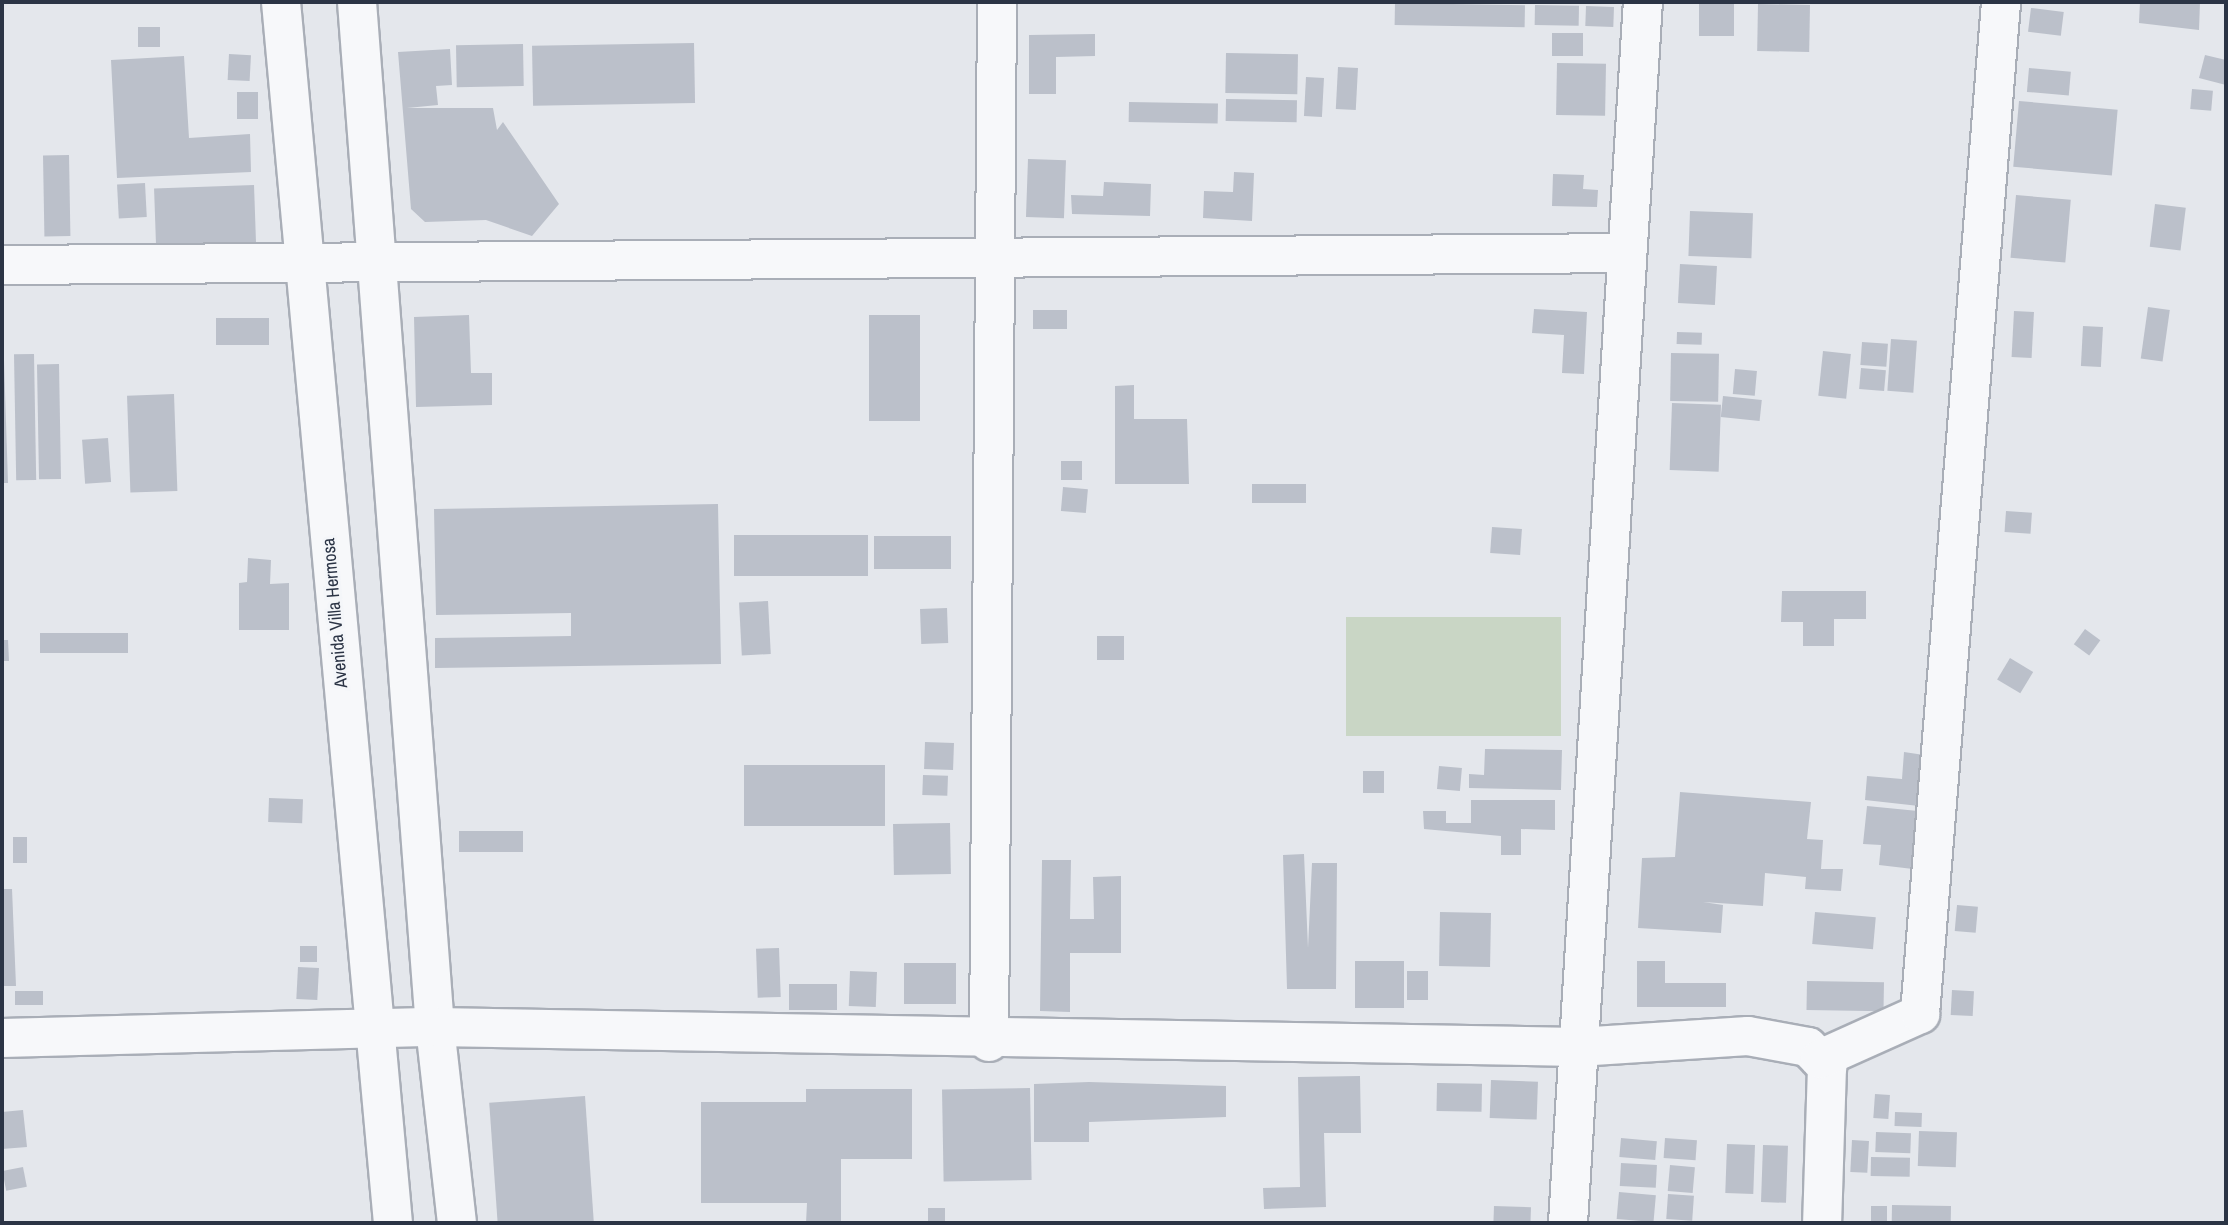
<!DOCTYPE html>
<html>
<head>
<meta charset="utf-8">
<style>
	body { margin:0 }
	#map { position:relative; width:2228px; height:1225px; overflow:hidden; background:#e4e7ec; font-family:"Archivo Narrow",sans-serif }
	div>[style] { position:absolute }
	.green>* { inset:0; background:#c9d6c5; transform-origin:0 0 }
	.building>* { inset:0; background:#bbc0ca; transform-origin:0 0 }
	.roads { filter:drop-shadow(2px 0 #a9aeb7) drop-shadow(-2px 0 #a9aeb7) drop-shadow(0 2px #a9aeb7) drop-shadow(0 -2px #a9aeb7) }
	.minor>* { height:38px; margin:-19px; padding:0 19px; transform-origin:19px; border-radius:19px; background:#f7f8fa }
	span { translate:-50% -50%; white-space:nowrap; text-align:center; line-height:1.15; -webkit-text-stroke:6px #f4f6f9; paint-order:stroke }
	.street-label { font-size:18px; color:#2b3445 }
	.frame { position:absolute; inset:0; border:4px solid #2b3445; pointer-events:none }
</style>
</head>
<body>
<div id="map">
	<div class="green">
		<i style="left:1561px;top:617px;width:119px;height:215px;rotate:90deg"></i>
	</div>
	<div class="building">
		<i style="left:1699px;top:2px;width:35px;height:34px"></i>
		<i style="clip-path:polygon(2140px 2px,2200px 2px,2199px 30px,2139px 23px)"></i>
		<i style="left:1395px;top:3px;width:130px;height:22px;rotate:1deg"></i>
		<i style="left:1758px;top:4px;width:52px;height:47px;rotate:1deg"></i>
		<i style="left:1535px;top:5px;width:44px;height:20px;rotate:1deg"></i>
		<i style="left:1586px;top:6px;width:28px;height:20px;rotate:2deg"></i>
		<i style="left:2031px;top:8px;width:33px;height:24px;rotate:7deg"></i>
		<i style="left:160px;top:27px;width:20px;height:22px;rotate:90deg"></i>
		<i style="left:1552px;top:33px;width:31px;height:23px"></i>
		<i style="clip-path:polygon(1095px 34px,1095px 56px,1056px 57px,1056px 94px,1029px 94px,1029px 35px)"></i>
		<i style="left:694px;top:43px;width:60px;height:162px;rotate:89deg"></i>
		<i style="left:523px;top:44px;width:42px;height:67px;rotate:89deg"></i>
		<i style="clip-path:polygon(450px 49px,452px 85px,436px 86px,438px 105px,407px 108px,493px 108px,497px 130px,503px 122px,559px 204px,532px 236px,486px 220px,425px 222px,411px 209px,398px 52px)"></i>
		<i style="left:1226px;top:53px;width:72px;height:40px;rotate:1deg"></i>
		<i style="left:229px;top:54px;width:22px;height:26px;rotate:3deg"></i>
		<i style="clip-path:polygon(2205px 55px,2226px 60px,2226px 85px,2199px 78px)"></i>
		<i style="clip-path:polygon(184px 56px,189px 138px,250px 134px,251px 172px,117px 178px,111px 60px)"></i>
		<i style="left:1557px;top:63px;width:49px;height:52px;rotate:1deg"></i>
		<i style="left:1338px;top:67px;width:20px;height:42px;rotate:3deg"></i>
		<i style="left:2029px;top:68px;width:42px;height:24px;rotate:5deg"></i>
		<i style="left:1306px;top:77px;width:18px;height:39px;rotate:3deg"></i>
		<i style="left:2192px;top:89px;width:21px;height:20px;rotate:5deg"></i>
		<i style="left:237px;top:92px;width:21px;height:27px"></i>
		<i style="left:1226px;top:99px;width:71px;height:22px;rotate:1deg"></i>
		<i style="left:2019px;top:101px;width:99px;height:66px;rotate:5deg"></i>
		<i style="left:1129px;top:102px;width:89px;height:20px;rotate:1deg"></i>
		<i style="left:69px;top:155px;width:81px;height:26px;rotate:89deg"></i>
		<i style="left:1028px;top:159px;width:38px;height:58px;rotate:2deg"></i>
		<i style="clip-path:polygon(1234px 172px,1254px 173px,1252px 221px,1203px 218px,1204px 191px,1233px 192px)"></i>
		<i style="clip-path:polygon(1553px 174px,1584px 175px,1583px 189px,1598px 190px,1597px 207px,1552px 206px)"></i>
		<i style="clip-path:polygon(1104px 182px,1151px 184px,1150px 216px,1072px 214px,1071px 195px,1103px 196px)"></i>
		<i style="left:145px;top:183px;width:34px;height:28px;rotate:87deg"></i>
		<i style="left:254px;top:185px;width:59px;height:100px;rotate:88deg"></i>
		<i style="left:2016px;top:195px;width:55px;height:63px;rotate:5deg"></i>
		<i style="left:2155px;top:204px;width:31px;height:43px;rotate:7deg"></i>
		<i style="left:1690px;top:211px;width:63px;height:45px;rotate:2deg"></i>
		<i style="left:1680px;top:264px;width:37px;height:39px;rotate:3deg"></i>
		<i style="left:2148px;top:307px;width:22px;height:52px;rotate:8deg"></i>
		<i style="clip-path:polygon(1534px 309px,1587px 312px,1584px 374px,1562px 373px,1564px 335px,1532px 333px)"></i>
		<i style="left:1033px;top:310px;width:34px;height:19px"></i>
		<i style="left:2014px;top:311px;width:20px;height:46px;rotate:3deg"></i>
		<i style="clip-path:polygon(469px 315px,471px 373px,492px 373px,492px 405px,416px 407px,414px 317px)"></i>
		<i style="left:869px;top:315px;width:51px;height:106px"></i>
		<i style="left:216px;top:318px;width:53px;height:27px"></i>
		<i style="left:2083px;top:326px;width:20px;height:40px;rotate:3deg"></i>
		<i style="left:1677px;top:332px;width:25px;height:12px;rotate:2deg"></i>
		<i style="left:1891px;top:339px;width:26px;height:52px;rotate:4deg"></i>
		<i style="left:1862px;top:342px;width:26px;height:23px;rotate:4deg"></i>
		<i style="left:1823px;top:351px;width:28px;height:45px;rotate:6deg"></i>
		<i style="left:1671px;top:353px;width:48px;height:48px;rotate:1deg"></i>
		<i style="left:34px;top:354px;width:126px;height:20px;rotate:89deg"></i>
		<i style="clip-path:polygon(2px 361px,4px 361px,8px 483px,2px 483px)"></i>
		<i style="left:59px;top:364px;width:115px;height:22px;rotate:89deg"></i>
		<i style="left:1861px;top:368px;width:25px;height:21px;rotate:5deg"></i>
		<i style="left:1735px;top:369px;width:22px;height:25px;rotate:5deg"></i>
		<i style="clip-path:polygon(1134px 385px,1134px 419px,1187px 419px,1189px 484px,1115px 484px,1115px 386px)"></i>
		<i style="left:174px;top:394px;width:97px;height:47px;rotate:88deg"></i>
		<i style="left:1723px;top:396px;width:39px;height:21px;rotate:6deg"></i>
		<i style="left:1672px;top:403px;width:49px;height:67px;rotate:2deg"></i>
		<i style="left:108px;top:438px;width:44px;height:26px;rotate:86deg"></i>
		<i style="left:1061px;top:461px;width:21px;height:19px"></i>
		<i style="left:1306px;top:484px;width:19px;height:54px;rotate:90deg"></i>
		<i style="left:1063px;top:487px;width:25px;height:24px;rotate:5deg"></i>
		<i style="clip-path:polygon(718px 504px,721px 664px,435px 668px,435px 638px,571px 636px,571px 613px,436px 615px,434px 509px)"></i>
		<i style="left:2006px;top:511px;width:26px;height:21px;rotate:4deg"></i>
		<i style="left:1492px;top:527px;width:30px;height:26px;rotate:4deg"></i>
		<i style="left:868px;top:535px;width:41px;height:134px;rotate:90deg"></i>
		<i style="left:951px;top:536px;width:33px;height:77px;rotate:90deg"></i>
		<i style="clip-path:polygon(248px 558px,271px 560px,270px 584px,289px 583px,289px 630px,239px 630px,239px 583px,247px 582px)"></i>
		<i style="clip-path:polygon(1782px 591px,1866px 591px,1866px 619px,1834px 619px,1834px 646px,1803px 646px,1803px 622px,1781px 622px)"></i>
		<i style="left:768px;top:601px;width:53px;height:29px;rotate:87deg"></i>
		<i style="left:947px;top:608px;width:35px;height:27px;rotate:88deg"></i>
		<i style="left:2085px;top:629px;width:19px;height:19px;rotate:36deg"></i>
		<i style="left:128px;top:633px;width:20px;height:88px;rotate:90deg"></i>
		<i style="left:1097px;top:636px;width:27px;height:24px"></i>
		<i style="clip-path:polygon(2px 640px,8px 640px,9px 661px,2px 661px)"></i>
		<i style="left:2010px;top:658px;width:27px;height:25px;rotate:31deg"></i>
		<i style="left:925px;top:742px;width:29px;height:27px;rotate:2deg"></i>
		<i style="clip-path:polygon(1485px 749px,1562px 750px,1561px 790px,1469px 788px,1469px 774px,1484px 775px)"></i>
		<i style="clip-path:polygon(1904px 752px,1924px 755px,1919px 806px,1865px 800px,1867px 776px,1902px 779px)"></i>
		<i style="left:744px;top:765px;width:141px;height:61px"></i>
		<i style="left:1439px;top:766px;width:23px;height:23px;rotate:5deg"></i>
		<i style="left:1363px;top:771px;width:21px;height:22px"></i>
		<i style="left:923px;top:775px;width:25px;height:20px;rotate:2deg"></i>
		<i style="clip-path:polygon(1680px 792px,1811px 802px,1807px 839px,1823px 840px,1821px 869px,1843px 869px,1841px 891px,1805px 889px,1806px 877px,1765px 873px,1763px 906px,1703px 902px,1723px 905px,1721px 933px,1638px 928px,1642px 858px,1675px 857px)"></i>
		<i style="left:269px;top:798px;width:34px;height:24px;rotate:2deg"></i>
		<i style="clip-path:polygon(1471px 800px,1555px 800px,1555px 830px,1521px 829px,1521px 855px,1501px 855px,1501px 836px,1424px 829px,1423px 811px,1446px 811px,1446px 823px,1471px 823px)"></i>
		<i style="clip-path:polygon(1867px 806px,1918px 811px,1913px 869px,1879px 865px,1881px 845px,1863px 844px)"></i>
		<i style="left:950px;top:823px;width:51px;height:57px;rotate:89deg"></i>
		<i style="left:523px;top:831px;width:21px;height:64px;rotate:90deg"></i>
		<i style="left:27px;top:837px;width:26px;height:14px;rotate:90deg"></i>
		<i style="clip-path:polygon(1304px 854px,1308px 948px,1312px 863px,1337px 863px,1336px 989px,1287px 989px,1283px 855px)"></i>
		<i style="clip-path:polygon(1042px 860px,1071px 860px,1070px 919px,1094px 919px,1093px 877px,1121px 876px,1121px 953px,1070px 953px,1070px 1012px,1040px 1011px)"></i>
		<i style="clip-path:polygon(2px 889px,12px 889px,16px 986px,2px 986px)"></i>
		<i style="left:1957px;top:905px;width:21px;height:26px;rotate:5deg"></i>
		<i style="left:1440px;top:912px;width:51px;height:54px;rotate:1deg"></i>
		<i style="left:1815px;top:912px;width:61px;height:32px;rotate:5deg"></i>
		<i style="left:300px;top:946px;width:17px;height:16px"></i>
		<i style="left:779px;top:948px;width:49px;height:23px;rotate:88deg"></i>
		<i style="left:1355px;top:961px;width:49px;height:47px"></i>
		<i style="clip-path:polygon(1637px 961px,1665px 961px,1665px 983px,1726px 983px,1726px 1007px,1637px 1007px)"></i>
		<i style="left:904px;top:963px;width:52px;height:41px"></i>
		<i style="left:298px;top:967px;width:21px;height:32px;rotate:3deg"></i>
		<i style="left:850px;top:971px;width:27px;height:35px;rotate:2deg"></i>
		<i style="left:1407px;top:971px;width:21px;height:29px"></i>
		<i style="left:1807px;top:981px;width:77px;height:29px;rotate:1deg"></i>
		<i style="left:789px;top:984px;width:48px;height:26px"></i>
		<i style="left:1952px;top:990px;width:22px;height:25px;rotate:3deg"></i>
		<i style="left:15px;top:991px;width:28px;height:14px"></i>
		<i style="clip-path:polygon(1360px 1076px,1361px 1133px,1324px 1133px,1326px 1207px,1264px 1209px,1263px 1188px,1300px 1187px,1298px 1077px)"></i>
		<i style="left:1491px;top:1080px;width:47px;height:38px;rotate:2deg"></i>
		<i style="clip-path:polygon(1089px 1082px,1226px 1086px,1226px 1117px,1089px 1122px,1089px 1142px,1034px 1142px,1034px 1084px)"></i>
		<i style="left:1437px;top:1083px;width:45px;height:28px;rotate:1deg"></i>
		<i style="left:1030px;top:1088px;width:92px;height:88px;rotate:89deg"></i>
		<i style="clip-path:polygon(806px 1089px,912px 1089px,912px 1159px,841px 1159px,841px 1223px,806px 1223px,807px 1203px,701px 1203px,701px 1102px,806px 1102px)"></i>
		<i style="left:1875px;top:1094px;width:15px;height:24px;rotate:4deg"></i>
		<i style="left:585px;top:1096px;width:127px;height:96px;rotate:86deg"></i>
		<i style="clip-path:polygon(23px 1110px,27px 1147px,2px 1149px,2px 1112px)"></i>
		<i style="left:1895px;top:1112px;width:27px;height:14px;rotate:2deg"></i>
		<i style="left:1919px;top:1131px;width:38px;height:35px;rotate:2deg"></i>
		<i style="left:1876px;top:1132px;width:35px;height:20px;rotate:2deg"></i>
		<i style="left:1621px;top:1138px;width:36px;height:19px;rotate:5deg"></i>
		<i style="left:1665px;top:1138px;width:32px;height:20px;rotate:4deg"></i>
		<i style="left:1852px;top:1140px;width:17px;height:32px;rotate:3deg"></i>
		<i style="left:1727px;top:1144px;width:28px;height:49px;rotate:2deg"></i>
		<i style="left:1763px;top:1145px;width:25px;height:57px;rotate:2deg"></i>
		<i style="left:1871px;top:1157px;width:39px;height:19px;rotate:1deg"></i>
		<i style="left:1621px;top:1163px;width:36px;height:23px;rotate:3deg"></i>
		<i style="left:1670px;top:1165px;width:25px;height:26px;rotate:5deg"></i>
		<i style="left:23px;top:1167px;width:20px;height:21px;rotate:79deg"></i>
		<i style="left:1619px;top:1192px;width:37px;height:27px;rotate:5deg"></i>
		<i style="left:1668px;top:1194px;width:26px;height:25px;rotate:4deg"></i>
		<i style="left:1892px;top:1205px;width:59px;height:18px;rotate:1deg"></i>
		<i style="left:1494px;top:1206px;width:37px;height:17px;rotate:2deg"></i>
		<i style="left:1871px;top:1206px;width:16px;height:17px"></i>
		<i style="left:928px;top:1208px;width:17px;height:15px"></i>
	</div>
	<div class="roads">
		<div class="minor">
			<i style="left:281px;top:2px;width:1226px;rotate:84.76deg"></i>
			<i style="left:357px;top:2px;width:1028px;rotate:85.65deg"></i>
			<i style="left:435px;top:1027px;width:197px;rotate:83.6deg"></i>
			<i style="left:2px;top:265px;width:1621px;rotate:-0.42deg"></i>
			<i style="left:2px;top:1038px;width:433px;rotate:-1.5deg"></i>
			<i style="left:435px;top:1027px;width:1143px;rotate:1deg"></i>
			<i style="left:1578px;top:1047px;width:170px;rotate:-3.7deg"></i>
			<i style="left:1748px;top:1036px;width:61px;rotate:10.4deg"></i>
			<i style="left:1808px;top:1047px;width:28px;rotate:46deg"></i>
			<i style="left:1827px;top:1067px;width:156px;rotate:91.8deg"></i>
			<i style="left:989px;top:1042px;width:1040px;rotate:-89.56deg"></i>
			<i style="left:1820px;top:1059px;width:110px;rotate:-24.2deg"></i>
			<i style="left:1920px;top:1014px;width:1015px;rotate:-85.42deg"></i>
			<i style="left:1568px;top:1223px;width:1223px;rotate:-86.49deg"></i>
		</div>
	</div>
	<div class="street-label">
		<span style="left:335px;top:613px;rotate:-95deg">Avenida Villa Hermosa</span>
	</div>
	<div class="frame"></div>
</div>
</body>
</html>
